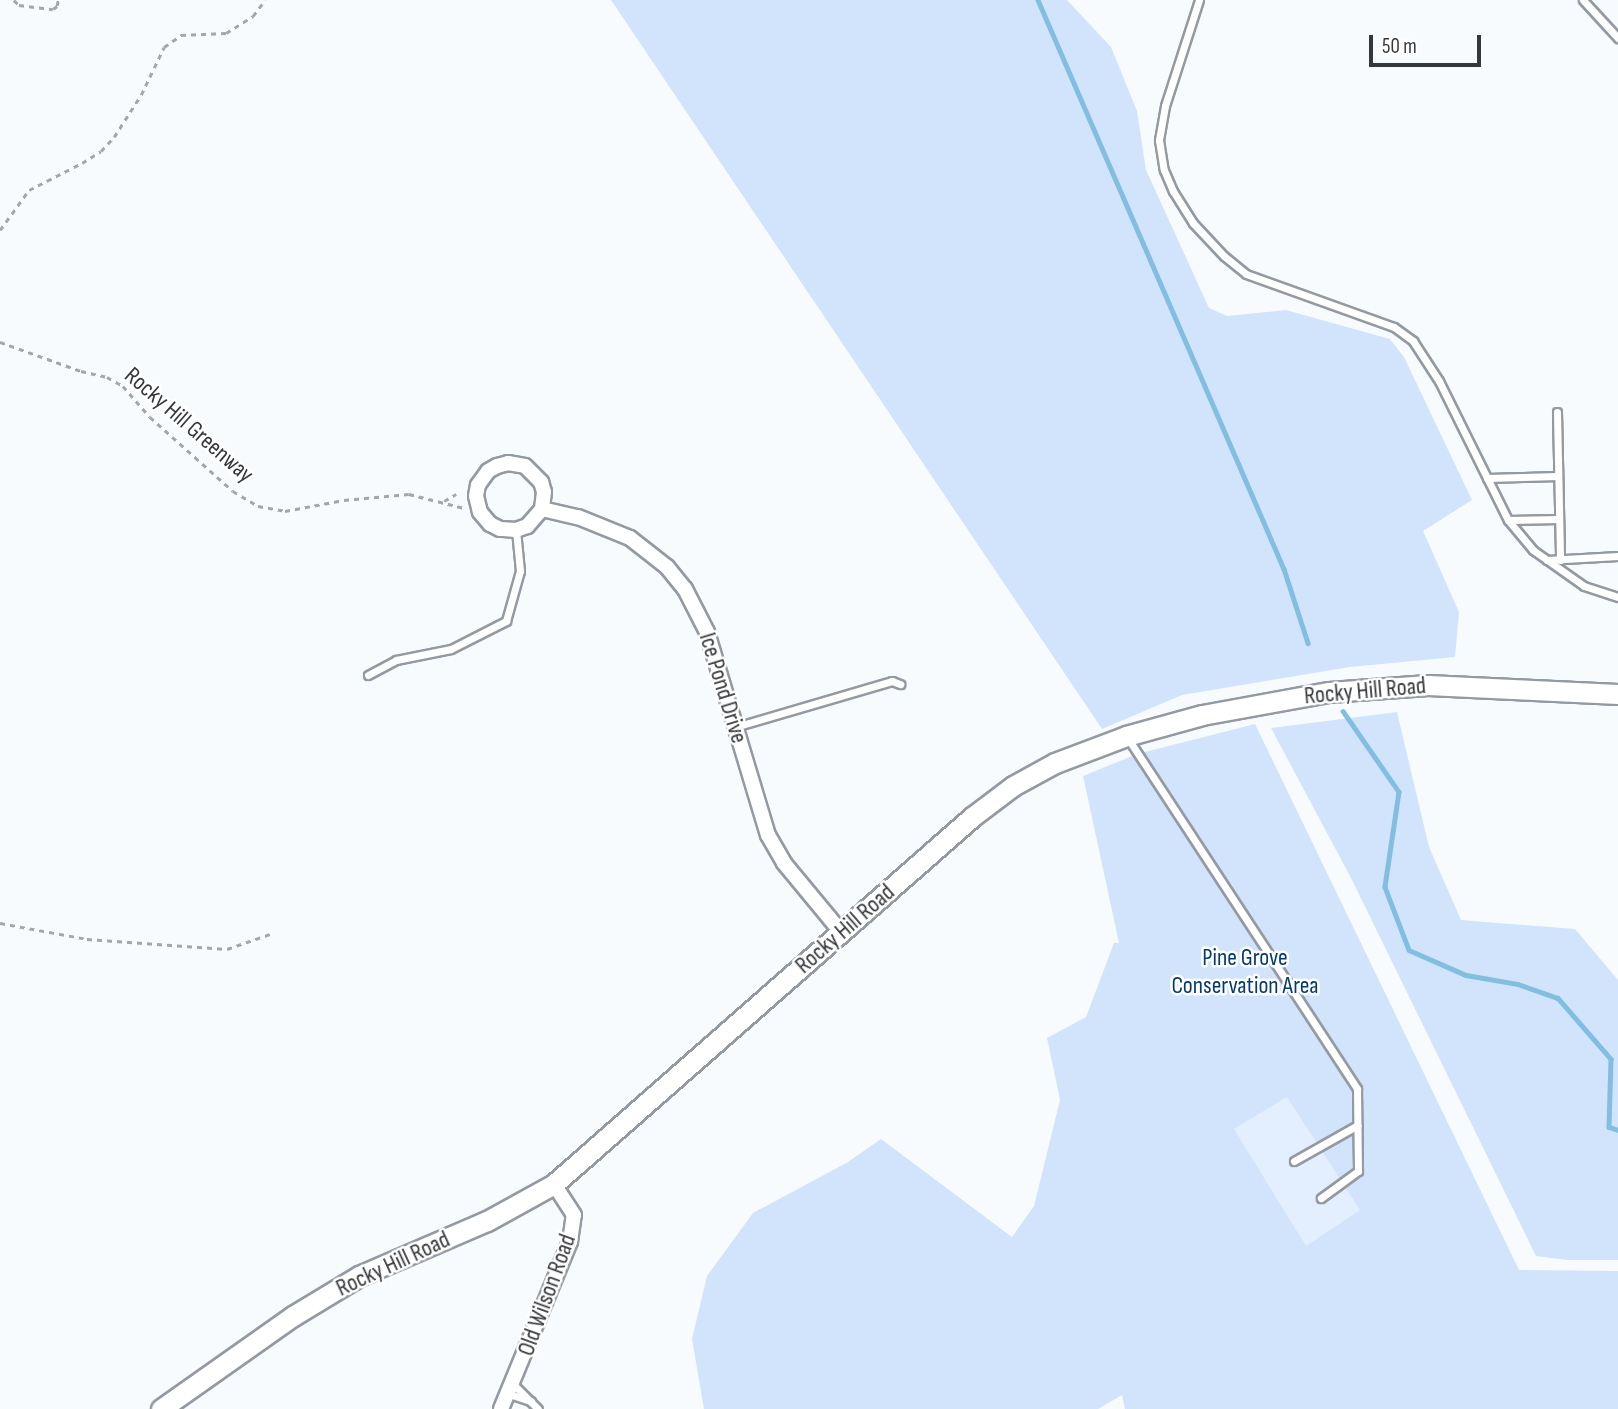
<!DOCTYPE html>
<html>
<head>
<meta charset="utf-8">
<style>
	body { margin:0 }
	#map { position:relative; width:1618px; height:1409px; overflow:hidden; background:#f8fbfe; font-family:"Sofia Sans Condensed",sans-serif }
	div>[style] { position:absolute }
	.built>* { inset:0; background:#e3effe; transform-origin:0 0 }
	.green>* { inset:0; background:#d2e4fc }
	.stream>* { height:4.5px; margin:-2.25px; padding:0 2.25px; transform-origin:2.25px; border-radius:2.25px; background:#82bee0 }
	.path>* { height:2.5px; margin-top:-1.25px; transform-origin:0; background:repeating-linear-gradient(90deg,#a4a6a9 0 5px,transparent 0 10px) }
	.roads { filter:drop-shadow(2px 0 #949aa2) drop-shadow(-2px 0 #949aa2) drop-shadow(0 2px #949aa2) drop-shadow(0 -2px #949aa2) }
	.lane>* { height:7px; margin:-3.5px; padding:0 3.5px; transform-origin:3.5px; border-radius:3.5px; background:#fff }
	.street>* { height:14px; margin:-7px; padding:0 7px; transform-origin:7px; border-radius:7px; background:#fff }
	.secondary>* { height:19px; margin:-9.5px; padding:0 9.5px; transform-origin:9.5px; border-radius:9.5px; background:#fff }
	span { translate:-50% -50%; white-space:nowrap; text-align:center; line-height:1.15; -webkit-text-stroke:5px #fff; paint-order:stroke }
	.street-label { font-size:24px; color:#35373a }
	.park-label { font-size:24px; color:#063a71 }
	.scale { position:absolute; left:1369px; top:35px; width:112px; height:32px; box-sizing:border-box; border:4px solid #35373a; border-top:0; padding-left:9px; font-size:21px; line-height:24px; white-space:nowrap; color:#35373a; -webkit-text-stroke:5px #fff; paint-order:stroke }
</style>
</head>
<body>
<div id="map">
	<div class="built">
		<i style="left:1321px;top:1075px;width:159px;height:103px;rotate:59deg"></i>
	</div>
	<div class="green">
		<i style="clip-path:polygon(611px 0,1067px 0,1111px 47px,1137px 111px,1146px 170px,1209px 308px,1227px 316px,1286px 310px,1390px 339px,1404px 357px,1472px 500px,1423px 531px,1459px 612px,1455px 657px,1350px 667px,1182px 695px,1102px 729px)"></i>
		<i style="clip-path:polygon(1397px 712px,1429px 847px,1461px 920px,1575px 929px,1618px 980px,1618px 1260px,1567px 1260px,1536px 1256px,1351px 878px,1271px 728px)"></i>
		<i style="clip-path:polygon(evenodd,1255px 724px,1519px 1270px,1618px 1271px,1618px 1409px,1125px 1409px,1122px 1395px,1098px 1409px,704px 1409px,692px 1339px,707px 1276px,753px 1213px,848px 1162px,881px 1139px,1012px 1237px,1034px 1206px,1060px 1100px,1047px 1038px,1086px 1017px,1114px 943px,1119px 943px,1083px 776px,1137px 754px,1255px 724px,1287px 1097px,1360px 1210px,1306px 1246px,1234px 1129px,1287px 1097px)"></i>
	</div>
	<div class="stream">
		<i style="left:1038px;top:0;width:620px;rotate:66.62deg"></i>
		<i style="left:1284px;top:569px;width:78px;rotate:72deg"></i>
		<i style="left:1343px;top:711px;width:98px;rotate:55.3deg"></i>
		<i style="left:1399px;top:792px;width:96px;rotate:98.4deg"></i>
		<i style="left:1385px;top:887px;width:67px;rotate:69.1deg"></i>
		<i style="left:1409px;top:950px;width:62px;rotate:23.7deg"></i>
		<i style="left:1466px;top:975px;width:53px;rotate:9.8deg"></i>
		<i style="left:1518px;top:984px;width:42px;rotate:19.3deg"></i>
		<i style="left:1558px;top:998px;width:81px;rotate:49deg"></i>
		<i style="left:1611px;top:1059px;width:68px;rotate:91.7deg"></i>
		<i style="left:1609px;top:1127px;width:9px;rotate:18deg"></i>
	</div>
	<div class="path">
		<i style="left:14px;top:0;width:7px;rotate:45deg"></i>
		<i style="left:19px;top:5px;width:34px;rotate:7deg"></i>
		<i style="left:53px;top:9px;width:5px;rotate:-37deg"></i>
		<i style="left:57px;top:6px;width:6px;rotate:-81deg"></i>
		<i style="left:0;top:230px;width:49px;rotate:-54.1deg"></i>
		<i style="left:29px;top:190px;width:59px;rotate:-27deg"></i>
		<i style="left:82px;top:163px;width:22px;rotate:-32deg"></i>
		<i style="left:101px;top:151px;width:19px;rotate:-47deg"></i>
		<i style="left:114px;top:137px;width:50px;rotate:-57.3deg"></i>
		<i style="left:141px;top:95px;width:53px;rotate:-64.4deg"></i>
		<i style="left:164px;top:47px;width:21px;rotate:-35deg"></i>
		<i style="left:181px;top:35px;width:45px;rotate:-2.5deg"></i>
		<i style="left:226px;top:33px;width:32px;rotate:-32deg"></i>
		<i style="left:253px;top:16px;width:20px;rotate:-53deg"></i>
		<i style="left:0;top:342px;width:86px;rotate:19.7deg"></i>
		<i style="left:81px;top:371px;width:27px;rotate:13deg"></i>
		<i style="left:107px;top:377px;width:18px;rotate:29deg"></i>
		<i style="left:123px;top:386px;width:41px;rotate:48.9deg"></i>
		<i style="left:150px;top:417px;width:111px;rotate:41.7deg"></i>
		<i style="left:233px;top:491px;width:29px;rotate:31deg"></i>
		<i style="left:258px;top:506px;width:27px;rotate:10deg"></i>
		<i style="left:285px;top:511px;width:60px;rotate:-10.6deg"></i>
		<i style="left:344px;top:500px;width:65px;rotate:-5.3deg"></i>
		<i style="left:409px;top:494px;width:57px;rotate:14.3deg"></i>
		<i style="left:444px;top:501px;width:14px;rotate:-30deg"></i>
		<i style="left:0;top:923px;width:88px;rotate:10.4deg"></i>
		<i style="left:87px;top:939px;width:140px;rotate:4.1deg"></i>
		<i style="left:227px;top:949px;width:46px;rotate:-19.2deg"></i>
	</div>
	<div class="roads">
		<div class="lane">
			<i style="left:1199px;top:0;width:111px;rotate:107.8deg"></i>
			<i style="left:1165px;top:106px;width:35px;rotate:100deg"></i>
			<i style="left:1159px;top:140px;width:30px;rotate:81deg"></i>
			<i style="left:1164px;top:170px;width:23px;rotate:67deg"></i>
			<i style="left:1173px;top:191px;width:38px;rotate:58deg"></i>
			<i style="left:1193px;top:223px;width:45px;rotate:46.8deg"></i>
			<i style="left:1224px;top:256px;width:28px;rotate:39deg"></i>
			<i style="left:1246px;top:274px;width:157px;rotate:19.7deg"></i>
			<i style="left:1394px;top:327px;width:24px;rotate:36deg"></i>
			<i style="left:1413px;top:341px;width:48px;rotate:57deg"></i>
			<i style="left:1439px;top:381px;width:155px;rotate:63.6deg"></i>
			<i style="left:1508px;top:520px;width:39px;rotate:50deg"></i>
			<i style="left:1533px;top:550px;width:62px;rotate:35.2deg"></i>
			<i style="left:1584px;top:586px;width:36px;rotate:18deg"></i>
			<i style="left:1583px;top:0;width:52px;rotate:47.4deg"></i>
			<i style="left:1557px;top:412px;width:148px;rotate:88.8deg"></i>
			<i style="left:1487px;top:478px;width:71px;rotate:-1.6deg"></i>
			<i style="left:1508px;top:520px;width:51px;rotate:-1.1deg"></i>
			<i style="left:1547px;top:560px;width:71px;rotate:-3.2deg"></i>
			<i style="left:368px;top:675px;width:32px;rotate:-28deg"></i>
			<i style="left:396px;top:660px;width:56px;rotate:-11.3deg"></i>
			<i style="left:451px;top:649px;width:62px;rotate:-27deg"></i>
			<i style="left:506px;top:621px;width:52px;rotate:-74.4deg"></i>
			<i style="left:520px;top:571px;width:41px;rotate:-95.6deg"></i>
			<i style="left:735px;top:727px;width:164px;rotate:-16.3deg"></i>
			<i style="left:892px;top:681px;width:9px;rotate:21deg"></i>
			<i style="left:1127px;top:737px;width:420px;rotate:56.8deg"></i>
			<i style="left:1357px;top:1089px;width:82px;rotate:89.3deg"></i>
			<i style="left:1358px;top:1171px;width:46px;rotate:143.9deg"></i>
			<i style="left:1294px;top:1161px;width:73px;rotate:-29.4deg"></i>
			<i style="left:513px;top:1384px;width:35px;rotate:45deg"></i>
			<i style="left:509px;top:1394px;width:23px;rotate:18deg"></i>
		</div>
		<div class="street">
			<i style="left:542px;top:509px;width:23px;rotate:131deg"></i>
			<i style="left:527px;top:526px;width:12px;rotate:160deg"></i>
			<i style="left:516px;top:530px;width:16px;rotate:-176deg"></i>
			<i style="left:500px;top:529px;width:11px;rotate:-153deg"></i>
			<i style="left:490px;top:524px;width:16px;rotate:-130deg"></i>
			<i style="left:480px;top:512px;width:16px;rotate:-104deg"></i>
			<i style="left:476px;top:496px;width:11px;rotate:-80deg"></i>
			<i style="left:478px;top:485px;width:17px;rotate:-54deg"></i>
			<i style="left:488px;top:471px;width:10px;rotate:-29deg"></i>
			<i style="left:497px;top:466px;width:11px;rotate:-15deg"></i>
			<i style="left:508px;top:463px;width:17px;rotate:10deg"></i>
			<i style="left:525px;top:466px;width:23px;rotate:45deg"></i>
			<i style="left:541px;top:482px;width:10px;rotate:73deg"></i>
			<i style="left:544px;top:492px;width:17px;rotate:97deg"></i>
			<i style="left:542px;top:509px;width:37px;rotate:13deg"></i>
			<i style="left:578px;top:517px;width:56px;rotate:22deg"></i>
			<i style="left:630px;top:538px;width:47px;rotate:38.1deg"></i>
			<i style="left:667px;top:567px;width:28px;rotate:51deg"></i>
			<i style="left:685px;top:589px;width:48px;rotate:62.9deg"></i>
			<i style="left:707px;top:632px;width:212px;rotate:73.3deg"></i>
			<i style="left:768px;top:835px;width:32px;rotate:60deg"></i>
			<i style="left:784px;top:863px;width:89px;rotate:50.4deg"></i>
			<i style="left:501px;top:1409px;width:181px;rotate:-67.6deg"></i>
			<i style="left:570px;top:1242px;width:27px;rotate:-82deg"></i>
			<i style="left:574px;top:1215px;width:37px;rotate:-123deg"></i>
		</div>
		<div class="secondary">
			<i style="left:161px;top:1409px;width:161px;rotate:-35.2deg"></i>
			<i style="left:293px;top:1316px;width:77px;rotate:-31.2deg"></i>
			<i style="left:359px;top:1276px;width:139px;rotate:-23.3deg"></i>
			<i style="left:487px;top:1221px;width:77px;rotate:-28.9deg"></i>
			<i style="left:554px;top:1184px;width:556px;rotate:-41.28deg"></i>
			<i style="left:972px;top:817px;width:51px;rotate:-37.1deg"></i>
			<i style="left:1013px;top:786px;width:48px;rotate:-28.7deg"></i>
			<i style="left:1055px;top:763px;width:76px;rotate:-20.8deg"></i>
			<i style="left:1126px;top:736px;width:79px;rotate:-15.4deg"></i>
			<i style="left:1202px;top:715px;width:129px;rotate:-10.3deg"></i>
			<i style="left:1329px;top:692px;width:99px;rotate:-4deg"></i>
			<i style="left:1428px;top:685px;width:190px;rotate:2.7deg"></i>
		</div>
	</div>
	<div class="street-label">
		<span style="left:189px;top:425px;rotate:41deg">Rocky Hill Greenway</span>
		<span style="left:723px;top:688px;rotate:73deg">Ice Pond Drive</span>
		<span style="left:1365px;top:691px;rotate:-5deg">Rocky Hill Road</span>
		<span style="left:845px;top:929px;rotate:-41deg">Rocky Hill Road</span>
		<span style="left:393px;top:1264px;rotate:-25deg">Rocky Hill Road</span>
		<span style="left:547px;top:1295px;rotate:-70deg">Old Wilson Road</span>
	</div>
	<div class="park-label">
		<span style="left:1245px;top:972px">Pine Grove<br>Conservation Area</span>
	</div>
	<div class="scale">50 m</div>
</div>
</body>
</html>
